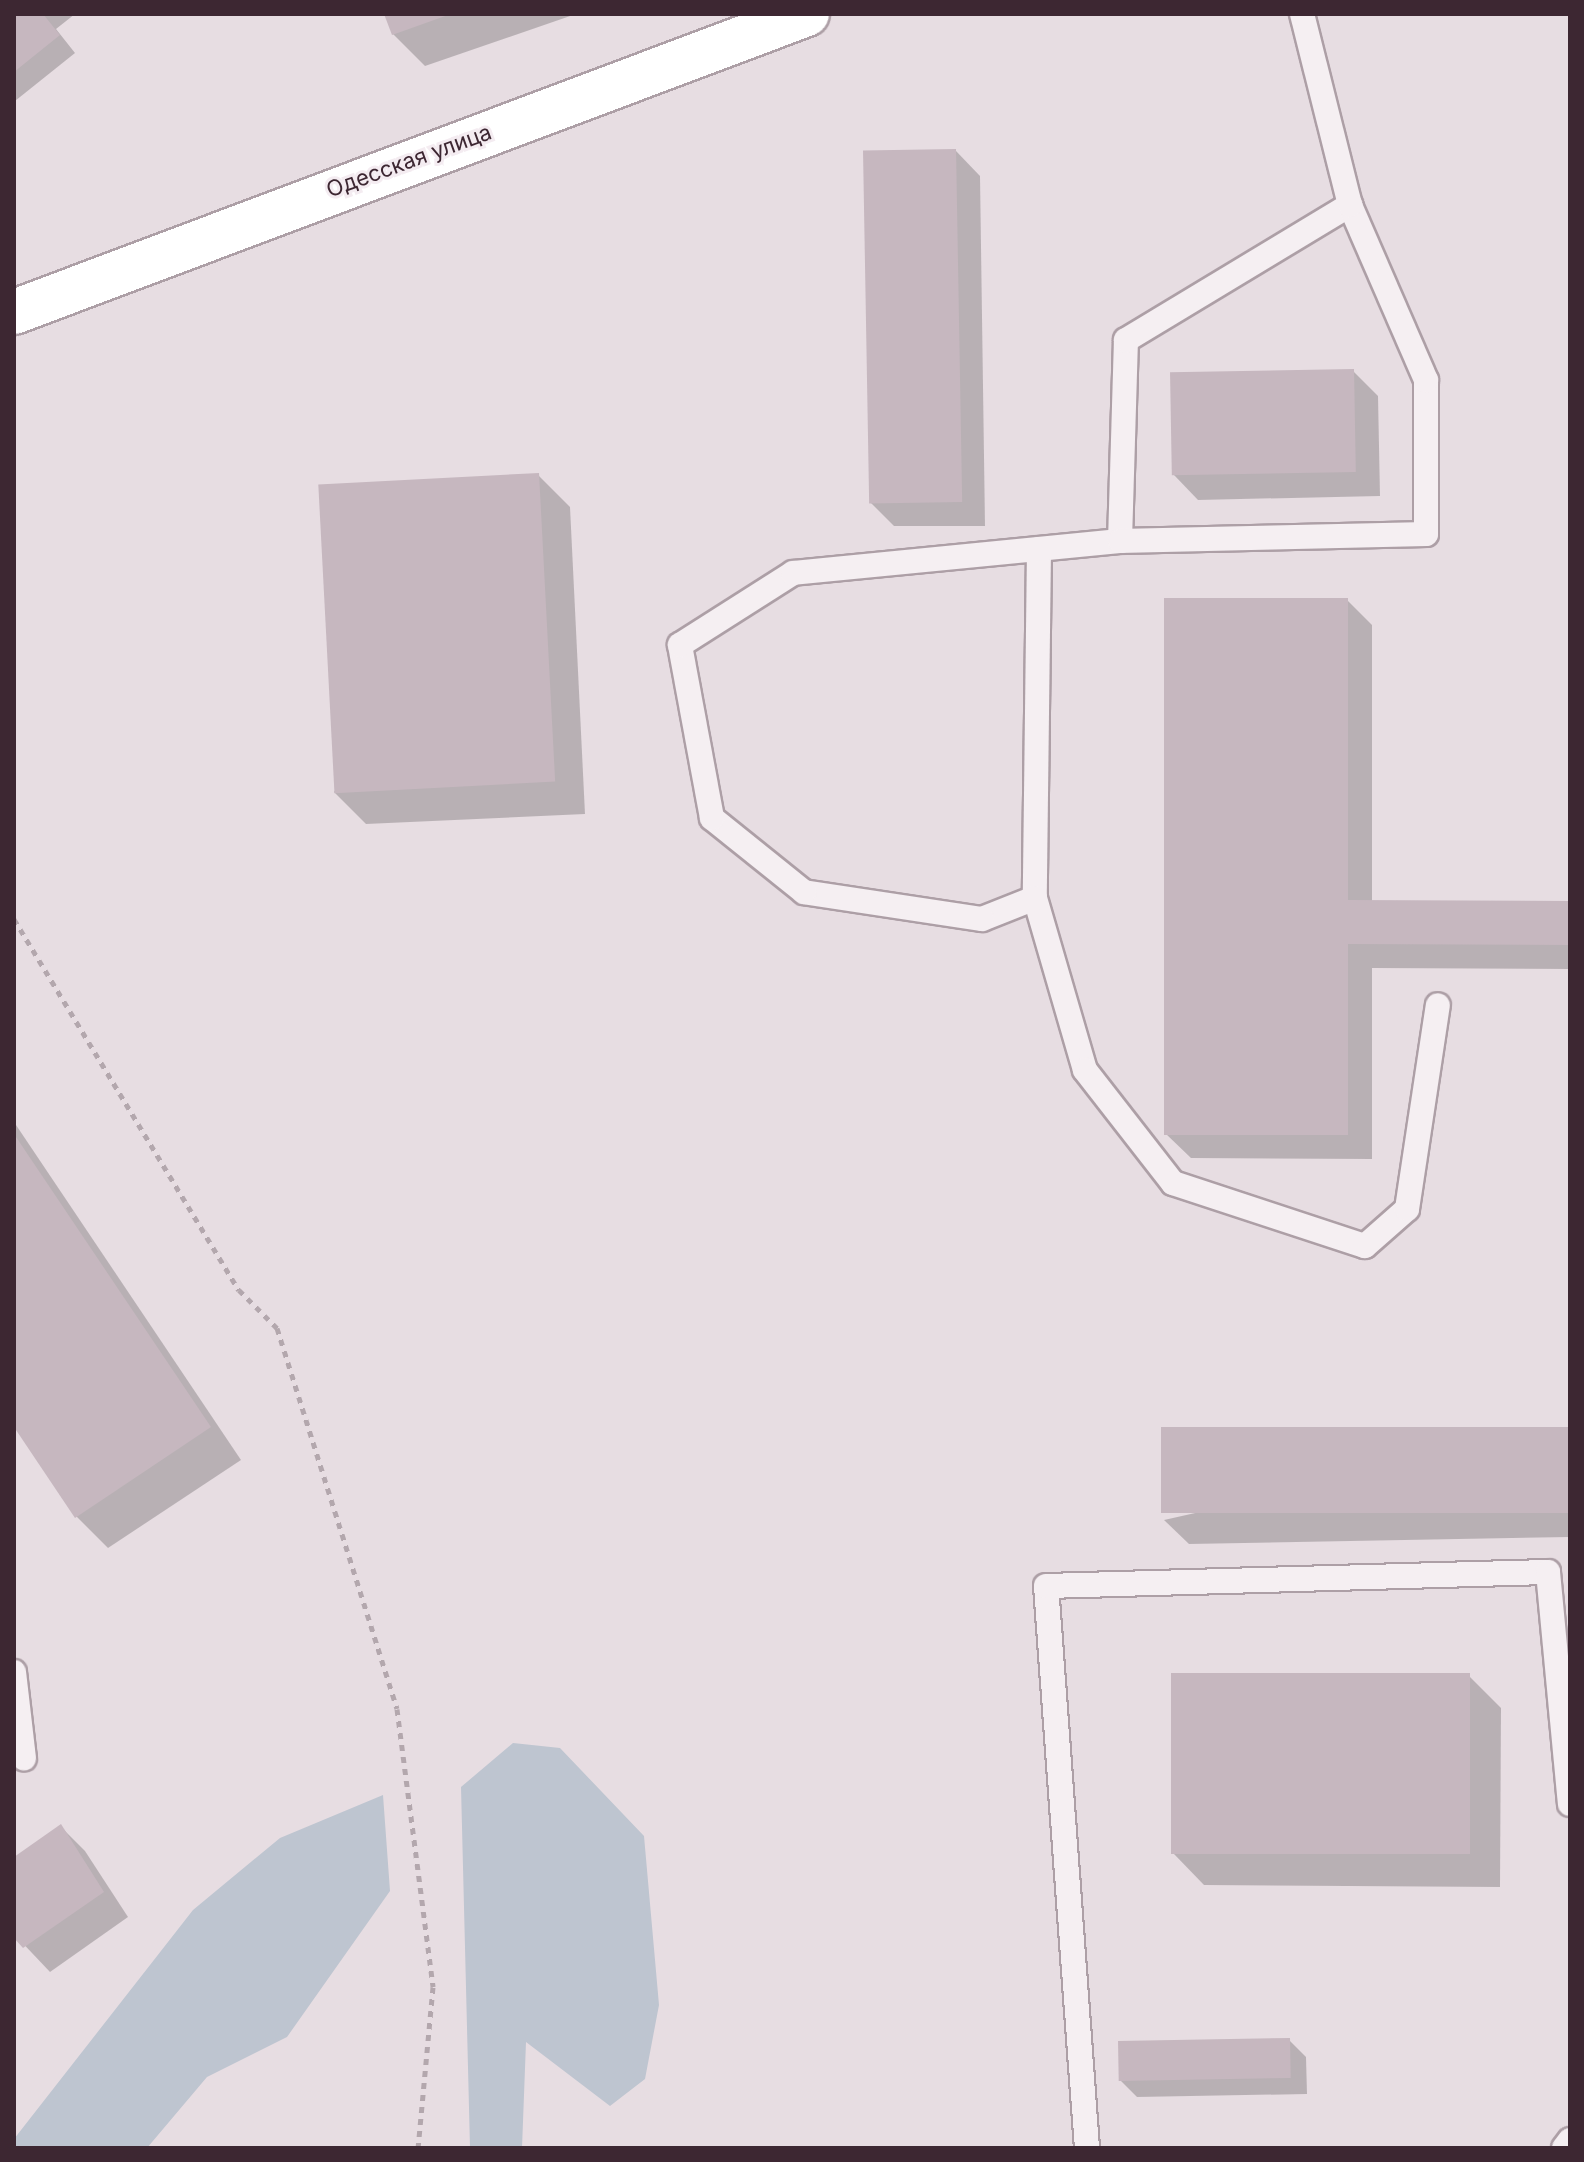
<!DOCTYPE html>
<html>
<head>
<meta charset="utf-8">
<style>
	body { margin:0 }
	#map { position:relative; width:1584px; height:2162px; overflow:hidden; background:#e7dde2; font-family:Inter,sans-serif }
	div>[style] { position:absolute }
	.green>* { inset:0; background:#bec5d0 }
	.shadow>* { inset:0; background:#0003 }
	.building>* { inset:0; background:#c6b7bf; transform-origin:0 0 }
	.path>* { height:5px; margin-top:-2.5px; transform-origin:0; background:repeating-linear-gradient(90deg,#b3a7ad 0 6px,transparent 0 12px) }
	.roads { filter:drop-shadow(2px 0 #ad9fa6) drop-shadow(-2px 0 #ad9fa6) drop-shadow(0 2px #ad9fa6) drop-shadow(0 -2px #ad9fa6) }
	.lane>* { height:24px; margin:-12px; padding:0 12px; transform-origin:12px; border-radius:12px; background:#f5eff2 }
	.secondary>* { height:44px; margin:-22px; padding:0 22px; transform-origin:22px; border-radius:22px; background:#fff }
	span { translate:-50% -50%; white-space:nowrap; text-align:center; line-height:1.15; -webkit-text-stroke:6px #f4ecf1; paint-order:stroke }
	.street-label { font-size:22px; color:#3d2732 }
	.frame { position:absolute; inset:0; border:16px solid #3d2732; pointer-events:none }
</style>
</head>
<body>
<div id="map">
	<div class="green">
		<i style="clip-path:polygon(513px 1743px,560px 1748px,644px 1836px,659px 2005px,645px 2079px,610px 2106px,526px 2042px,522px 2148px,470px 2148px,461px 1787px)"></i>
		<i style="clip-path:polygon(383px 1795px,390px 1891px,287px 2037px,207px 2077px,147px 2148px,14px 2148px,14px 2139px,193px 1910px,280px 1838px)"></i>
	</div>
	<div class="shadow">
		<i style="clip-path:polygon(14px 14px,75px 14px,56px 29px,75px 53px,15px 101px)"></i>
		<i style="clip-path:polygon(386px 14px,576px 14px,425px 66px,393px 34px)"></i>
		<i style="clip-path:polygon(956px 151px,980px 176px,985px 526px,894px 526px,870px 502px)"></i>
		<i style="clip-path:polygon(1353px 371px,1378px 396px,1380px 496px,1198px 500px,1174px 475px)"></i>
		<i style="clip-path:polygon(538px 475px,570px 507px,585px 814px,366px 824px,334px 792px)"></i>
		<i style="clip-path:polygon(1347px 600px,1372px 625px,1372px 903px,1570px 903px,1570px 969px,1372px 968px,1372px 1159px,1191px 1158px,1166px 1134px)"></i>
		<i style="clip-path:polygon(14px 1122px,241px 1460px,108px 1548px,77px 1517px,14px 1423px)"></i>
		<i style="clip-path:polygon(1570px 1429px,1570px 1537px,1189px 1544px,1164px 1520px)"></i>
		<i style="clip-path:polygon(1469px 1676px,1501px 1708px,1500px 1887px,1204px 1885px,1173px 1853px)"></i>
		<i style="clip-path:polygon(61px 1827px,85px 1851px,128px 1917px,50px 1972px,14px 1934px,14px 1860px)"></i>
		<i style="clip-path:polygon(1289px 2040px,1306px 2057px,1307px 2094px,1137px 2097px,1120px 2080px)"></i>
	</div>
	<div class="building">
		<i style="clip-path:polygon(14px 14px,43px 14px,60px 35px,14px 72px)"></i>
		<i style="clip-path:polygon(384px 14px,451px 14px,392px 35px)"></i>
		<i style="left:956px;top:149px;width:353px;height:93px;rotate:89deg"></i>
		<i style="left:1354px;top:369px;width:103px;height:184px;rotate:89deg"></i>
		<i style="left:539px;top:473px;width:309px;height:221px;rotate:87deg"></i>
		<i style="clip-path:polygon(1164px 598px,1348px 598px,1348px 900px,1570px 901px,1570px 945px,1348px 944px,1348px 1135px,1164px 1135px)"></i>
		<i style="clip-path:polygon(14px 1134px,211px 1427px,75px 1518px,14px 1427px)"></i>
		<i style="left:1570px;top:1427px;width:86px;height:409px;rotate:90deg"></i>
		<i style="left:1171px;top:1673px;width:299px;height:181px"></i>
		<i style="clip-path:polygon(61px 1824px,104px 1892px,23px 1948px,14px 1938px,14px 1857px)"></i>
		<i style="left:1290px;top:2038px;width:40px;height:172px;rotate:89deg"></i>
	</div>
	<div class="path">
		<i style="left:14px;top:919px;width:434px;rotate:58.8deg"></i>
		<i style="left:239px;top:1290px;width:54px;rotate:45deg"></i>
		<i style="left:277px;top:1328px;width:399px;rotate:72.5deg"></i>
		<i style="left:397px;top:1709px;width:280px;rotate:82.6deg"></i>
		<i style="left:433px;top:1987px;width:162px;rotate:95.3deg"></i>
	</div>
	<div class="roads">
		<div class="lane">
			<i style="left:1120px;top:541px;width:201px;rotate:-88.3deg"></i>
			<i style="left:1126px;top:340px;width:262px;rotate:-31.1deg"></i>
			<i style="left:1039px;top:549px;width:349px;rotate:90.7deg"></i>
			<i style="left:1035px;top:898px;width:179px;rotate:73.8deg"></i>
			<i style="left:1085px;top:1070px;width:143px;rotate:52.1deg"></i>
			<i style="left:1173px;top:1183px;width:202px;rotate:18.2deg"></i>
			<i style="left:1365px;top:1246px;width:56px;rotate:-41.4deg"></i>
			<i style="left:1407px;top:1209px;width:206px;rotate:-81.4deg"></i>
			<i style="left:1035px;top:898px;width:57px;rotate:158.4deg"></i>
			<i style="left:982px;top:919px;width:180px;rotate:-171.4deg"></i>
			<i style="left:804px;top:892px;width:118px;rotate:-141.2deg"></i>
			<i style="left:712px;top:818px;width:176px;rotate:-100.5deg"></i>
			<i style="left:680px;top:645px;width:134px;rotate:-32.5deg"></i>
			<i style="left:793px;top:573px;width:329px;rotate:-5.6deg"></i>
			<i style="left:1120px;top:541px;width:306px;rotate:-1.3deg"></i>
			<i style="left:1426px;top:534px;width:154px;rotate:-90deg"></i>
			<i style="left:1426px;top:380px;width:191px;rotate:-113.5deg"></i>
			<i style="left:1350px;top:205px;width:197px;rotate:-104.1deg"></i>
			<i style="left:14px;top:1672px;width:87px;rotate:83.4deg"></i>
			<i style="left:1087px;top:2148px;width:563px;rotate:-94.17deg"></i>
			<i style="left:1046px;top:1586px;width:502px;rotate:-1.6deg"></i>
			<i style="left:1548px;top:1572px;width:233px;rotate:84.6deg"></i>
			<i style="left:1564px;top:2148px;width:10px;rotate:-53deg"></i>
		</div>
		<div class="secondary">
			<i style="left:14px;top:312px;width:847px;rotate:-20.6deg"></i>
		</div>
	</div>
	<div class="street-label">
		<span style="left:409px;top:161px;rotate:-20deg">Одесская улица</span>
	</div>
	<div class="frame"></div>
</div>
</body>
</html>
